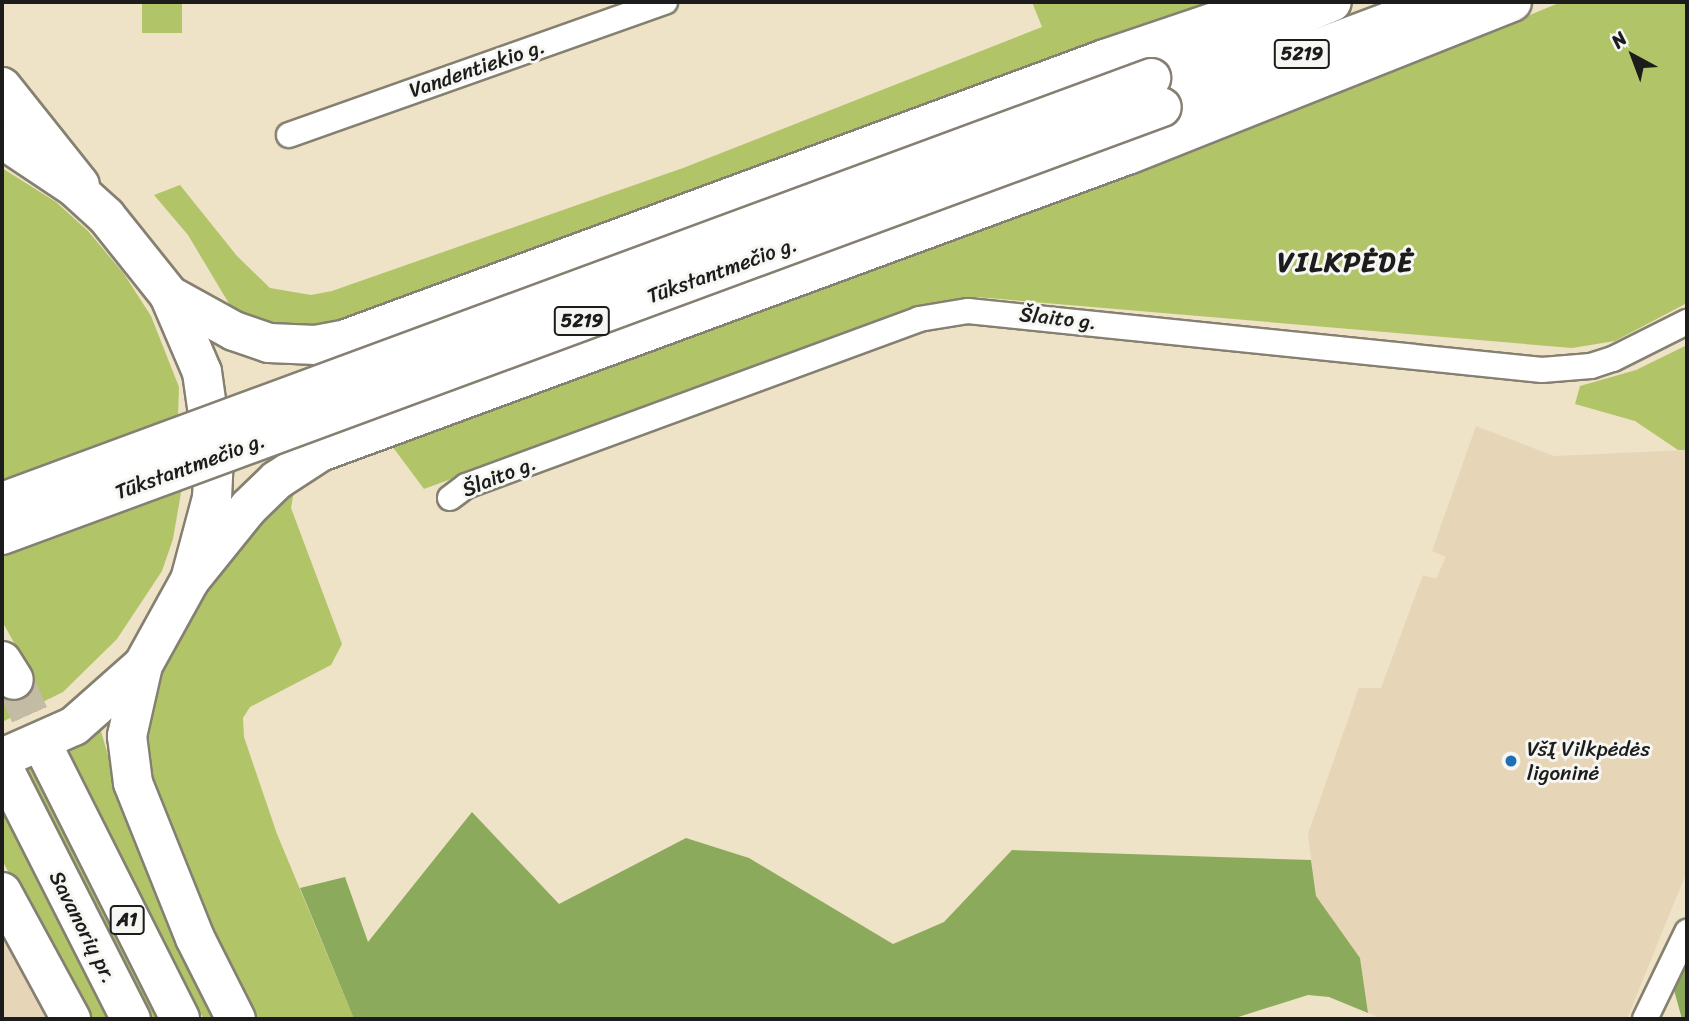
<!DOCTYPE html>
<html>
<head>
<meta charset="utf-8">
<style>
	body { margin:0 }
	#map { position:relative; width:1689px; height:1021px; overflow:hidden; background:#eee3c6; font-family:Sriracha,sans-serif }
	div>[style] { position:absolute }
	.built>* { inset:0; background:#e6d5b7 }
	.green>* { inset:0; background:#b1c468; transform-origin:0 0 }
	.forest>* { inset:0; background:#8caa5c }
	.trunk-tunnel>* { height:38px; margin-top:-19px; transform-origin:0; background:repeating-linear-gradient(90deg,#c4bba4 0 38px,transparent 0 57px) }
	.roads { filter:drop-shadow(2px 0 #858071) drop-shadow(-2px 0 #858071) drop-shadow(0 2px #858071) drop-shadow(0 -2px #858071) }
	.minor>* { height:24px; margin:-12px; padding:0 12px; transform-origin:12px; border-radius:12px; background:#fff }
	.primary>* { height:38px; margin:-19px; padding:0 19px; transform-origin:19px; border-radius:19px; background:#fff }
	.trunk>* { height:38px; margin:-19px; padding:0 19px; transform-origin:19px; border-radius:19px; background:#fff }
	.bridges { filter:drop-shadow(2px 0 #858071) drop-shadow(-2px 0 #858071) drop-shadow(0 2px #858071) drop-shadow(0 -2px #858071) }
	.trunk-bridge>* { height:38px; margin:-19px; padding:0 19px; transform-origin:19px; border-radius:19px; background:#fff }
	.dots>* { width:19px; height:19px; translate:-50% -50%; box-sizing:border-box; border:4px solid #f6f6f2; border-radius:50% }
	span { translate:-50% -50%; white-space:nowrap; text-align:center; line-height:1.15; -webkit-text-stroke:6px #f6f6f2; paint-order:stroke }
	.shield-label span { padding:2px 5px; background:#f6f6f2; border:2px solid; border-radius:5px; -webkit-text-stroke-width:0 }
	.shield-label { font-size:19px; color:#1c1c1c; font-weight:700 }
	.street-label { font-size:21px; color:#1c1c1c }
	.poi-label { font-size:21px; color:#1c1c1c }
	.left { translate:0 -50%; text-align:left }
	.district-label { font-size:28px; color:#1c1c1c; font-weight:700; letter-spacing:2px }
	.frame { position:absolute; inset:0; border:4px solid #1c1c1c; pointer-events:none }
	.north { position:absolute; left:1598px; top:21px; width:70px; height:70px; -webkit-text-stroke:5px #f6f6f2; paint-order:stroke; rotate:319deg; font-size:19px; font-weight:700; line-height:28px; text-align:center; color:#1c1c1c }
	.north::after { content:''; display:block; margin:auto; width:24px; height:32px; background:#1c1c1c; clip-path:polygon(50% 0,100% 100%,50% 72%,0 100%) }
</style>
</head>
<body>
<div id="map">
	<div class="built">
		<i style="clip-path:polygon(1476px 426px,1554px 456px,1687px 450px,1687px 871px,1627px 1019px,1383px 1019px,1368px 1013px,1360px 958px,1316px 896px,1308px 834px,1359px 688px,1381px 688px,1423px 575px,1436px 579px,1446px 557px,1432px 551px)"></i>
		<i style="clip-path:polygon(2px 919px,60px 1019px,2px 1019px)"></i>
	</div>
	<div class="green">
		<i style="left:142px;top:2px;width:40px;height:31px"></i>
		<i style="clip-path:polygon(1032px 2px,1216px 2px,319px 333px,237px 317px,188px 235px,154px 195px,180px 185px,237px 256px,270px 288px,311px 295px,332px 291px,683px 168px,1042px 27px)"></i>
		<i style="clip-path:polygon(1561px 2px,1687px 2px,1687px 303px,1615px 341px,1572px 348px,976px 297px,925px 304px,424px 489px,392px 446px,1384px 76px)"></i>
		<i style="clip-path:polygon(2px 168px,56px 202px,88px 231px,124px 274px,151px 316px,179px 387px,178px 418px,2px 483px)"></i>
		<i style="clip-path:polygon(1687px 345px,1687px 450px,1678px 450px,1635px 421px,1575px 404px,1580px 386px,1636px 370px)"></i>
		<i style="clip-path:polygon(182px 487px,173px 539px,162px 571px,117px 639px,63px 692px,2px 722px,2px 689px,28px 668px,2px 621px,2px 553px)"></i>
		<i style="clip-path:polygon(294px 491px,291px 508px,342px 644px,331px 665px,250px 707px,243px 718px,244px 737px,277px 834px,354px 1019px,257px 1019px,190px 884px,144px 759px,155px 685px,202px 594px,252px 523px)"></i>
		<i style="clip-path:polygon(100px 728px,117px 786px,220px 1019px,204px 1019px,193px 1001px,109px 845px,65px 747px)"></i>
		<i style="left:37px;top:761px;width:288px;height:15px;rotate:63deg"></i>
		<i style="clip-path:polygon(2px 799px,72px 948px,110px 1019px,88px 1019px,2px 860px)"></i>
	</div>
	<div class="forest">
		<i style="clip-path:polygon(472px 812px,559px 904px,686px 838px,749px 858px,893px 944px,944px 922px,1012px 850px,1311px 860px,1316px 896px,1360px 958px,1368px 1013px,1329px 997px,1308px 995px,1232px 1019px,354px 1019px,300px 888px,345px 877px,368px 942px)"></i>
		<i style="clip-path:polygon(1687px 962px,1687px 1019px,1682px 1019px,1674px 990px)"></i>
	</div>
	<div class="trunk-tunnel">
		<i style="left:14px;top:680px;width:83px;rotate:65.9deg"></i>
	</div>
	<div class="roads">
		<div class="minor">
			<i style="left:289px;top:135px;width:399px;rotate:-19.5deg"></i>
			<i style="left:450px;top:498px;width:20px;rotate:-37deg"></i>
			<i style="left:466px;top:486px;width:483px;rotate:-20.2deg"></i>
			<i style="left:919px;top:319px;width:50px;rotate:-9.3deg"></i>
			<i style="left:968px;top:311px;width:577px;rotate:5.87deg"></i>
			<i style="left:1542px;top:370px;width:49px;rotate:-4.7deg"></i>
			<i style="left:1591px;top:366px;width:23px;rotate:-18deg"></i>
			<i style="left:1613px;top:359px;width:83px;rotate:-26.6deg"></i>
			<i style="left:1645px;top:1019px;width:97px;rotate:-64.2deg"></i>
		</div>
		<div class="primary">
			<i style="left:2px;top:87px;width:125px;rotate:51.5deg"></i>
		</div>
		<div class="trunk">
			<i style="left:1151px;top:78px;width:196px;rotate:-22.8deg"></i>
			<i style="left:1162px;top:107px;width:299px;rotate:-20.6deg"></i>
			<i style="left:2px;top:139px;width:87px;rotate:33.7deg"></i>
			<i style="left:74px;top:187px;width:43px;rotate:42.2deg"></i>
			<i style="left:106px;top:216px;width:101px;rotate:51.4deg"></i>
			<i style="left:169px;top:295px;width:84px;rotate:66.8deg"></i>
			<i style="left:202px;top:372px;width:85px;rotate:81.9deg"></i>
			<i style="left:214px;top:456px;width:42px;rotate:92.7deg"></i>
			<i style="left:212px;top:498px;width:85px;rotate:105deg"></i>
			<i style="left:190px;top:580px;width:97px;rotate:118.9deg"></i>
			<i style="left:143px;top:665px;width:92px;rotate:138.5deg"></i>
			<i style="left:74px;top:726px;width:79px;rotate:156deg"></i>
			<i style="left:169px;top:295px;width:74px;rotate:29deg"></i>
			<i style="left:234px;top:331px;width:37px;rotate:19deg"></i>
			<i style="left:269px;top:343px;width:47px;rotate:2.4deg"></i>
			<i style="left:316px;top:345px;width:31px;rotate:-11deg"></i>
			<i style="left:346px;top:339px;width:809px;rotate:-20.25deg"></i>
			<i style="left:1105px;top:59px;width:177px;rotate:-18.7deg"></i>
			<i style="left:190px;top:580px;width:94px;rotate:-51.1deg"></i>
			<i style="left:249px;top:507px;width:39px;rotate:-44deg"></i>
			<i style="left:277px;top:480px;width:51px;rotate:-33.1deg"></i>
			<i style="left:320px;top:452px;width:863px;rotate:-20.2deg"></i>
			<i style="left:1130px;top:154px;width:411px;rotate:-21.7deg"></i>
			<i style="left:2px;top:661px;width:22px;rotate:58deg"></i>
			<i style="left:143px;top:665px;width:73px;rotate:102.7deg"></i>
			<i style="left:127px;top:736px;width:47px;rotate:82.7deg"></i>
			<i style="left:133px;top:783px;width:167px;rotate:68.2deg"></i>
			<i style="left:195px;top:938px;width:91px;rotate:63.2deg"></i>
			<i style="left:48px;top:756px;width:294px;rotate:63.3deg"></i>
			<i style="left:7px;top:775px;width:274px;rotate:63.1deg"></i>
			<i style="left:2px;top:892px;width:145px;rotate:61.5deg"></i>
		</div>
	</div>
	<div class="bridges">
		<div class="trunk-bridge">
			<i style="left:2px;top:502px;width:1225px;rotate:-20.25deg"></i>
			<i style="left:2px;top:535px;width:1236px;rotate:-20.25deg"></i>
		</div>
	</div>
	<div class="dots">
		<i style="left:1511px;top:761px;background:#1f6fb2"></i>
	</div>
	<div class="shield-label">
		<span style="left:1302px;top:54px">5219</span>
		<span style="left:582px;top:321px">5219</span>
		<span style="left:127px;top:920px">A1</span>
	</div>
	<div class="street-label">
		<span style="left:477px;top:68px;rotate:-19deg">Vandentiekio g.</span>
		<span style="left:722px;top:270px;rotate:-20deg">Tūkstantmečio g.</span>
		<span style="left:1058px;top:318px;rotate:6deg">Šlaito g.</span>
		<span style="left:190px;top:466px;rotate:-20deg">Tūkstantmečio g.</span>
		<span style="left:499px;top:476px;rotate:-22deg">Šlaito g.</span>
		<span style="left:83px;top:927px;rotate:63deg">Savanorių pr.</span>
	</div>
	<div class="poi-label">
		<span class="left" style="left:1527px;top:761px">VšĮ Vilkpėdės<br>ligoninė</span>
	</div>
	<div class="district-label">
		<span style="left:1346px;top:262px">VILKPĖDĖ</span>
	</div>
	<div class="frame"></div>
	<div class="north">N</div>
</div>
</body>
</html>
